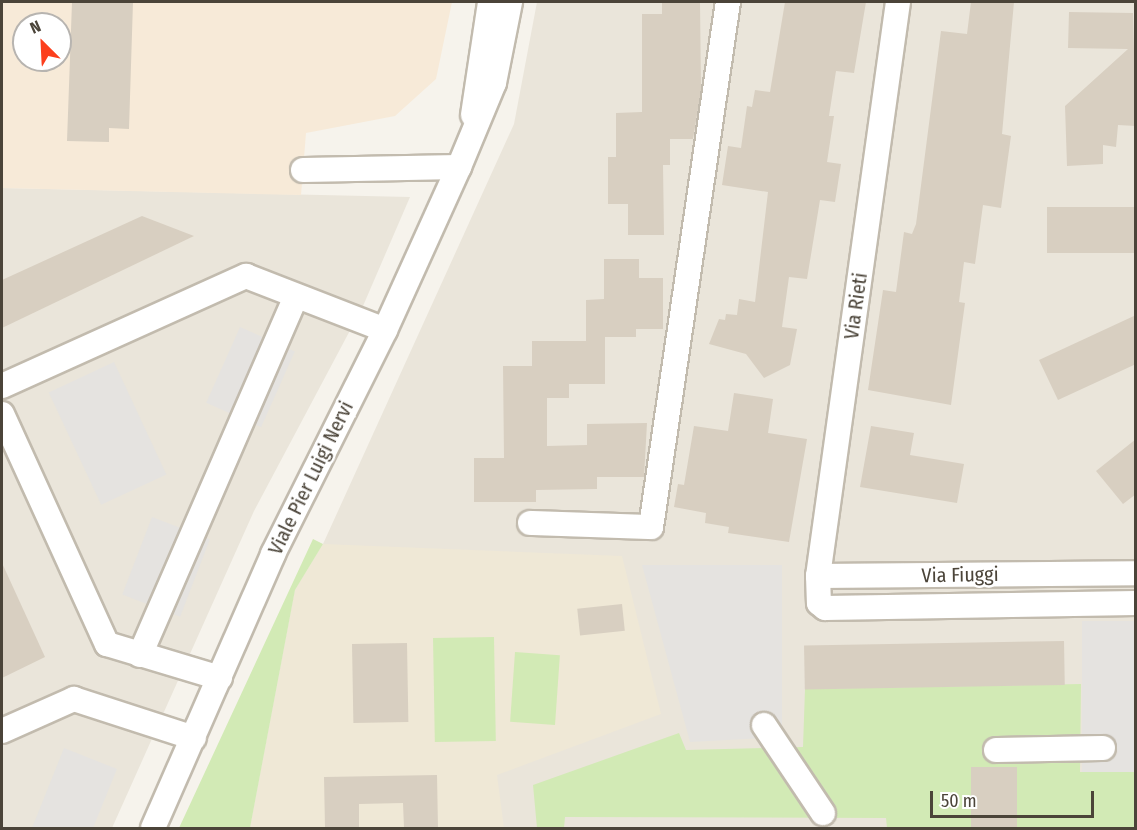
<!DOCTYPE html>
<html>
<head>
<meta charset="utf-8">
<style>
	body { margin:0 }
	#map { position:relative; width:1137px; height:830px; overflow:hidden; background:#f6f3ec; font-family:"Fira Sans Condensed",sans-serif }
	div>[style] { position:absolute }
	.residential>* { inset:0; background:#eae5da }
	.commercial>* { inset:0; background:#f7ead8 }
	.education>* { inset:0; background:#efe8d6 }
	.green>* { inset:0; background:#d2eab5; transform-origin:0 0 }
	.parking>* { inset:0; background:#e5e3e0; transform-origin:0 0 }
	.building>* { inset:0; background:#d8cfc1; transform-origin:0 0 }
	.roads { filter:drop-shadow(2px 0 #c2bbae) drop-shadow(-2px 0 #c2bbae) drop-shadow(0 2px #c2bbae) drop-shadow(0 -2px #c2bbae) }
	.minor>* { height:24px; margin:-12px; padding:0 12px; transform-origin:12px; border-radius:12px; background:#fff }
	span { translate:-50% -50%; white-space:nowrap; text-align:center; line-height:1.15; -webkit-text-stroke:5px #fff; paint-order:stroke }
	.street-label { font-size:20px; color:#4b4439 }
	.frame { position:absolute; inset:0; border:3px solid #4b4439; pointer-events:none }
	.north { position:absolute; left:12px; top:12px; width:60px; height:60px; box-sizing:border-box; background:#fff; border:2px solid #b7b4b0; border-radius:50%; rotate:336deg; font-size:16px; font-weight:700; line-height:24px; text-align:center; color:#4b4439 }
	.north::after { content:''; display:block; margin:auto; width:21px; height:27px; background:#fc3f1d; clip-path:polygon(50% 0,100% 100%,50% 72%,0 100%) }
	.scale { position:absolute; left:930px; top:791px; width:164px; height:27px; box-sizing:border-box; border:3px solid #4b4439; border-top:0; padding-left:8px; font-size:18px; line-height:21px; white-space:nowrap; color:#4b4439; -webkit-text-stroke:4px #fff; paint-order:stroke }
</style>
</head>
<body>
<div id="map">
	<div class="residential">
		<i style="clip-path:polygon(537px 2px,1135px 2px,1135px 828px,250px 828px,295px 590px,323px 544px,514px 124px)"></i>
		<i style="clip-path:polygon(2px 188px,410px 197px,363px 306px,254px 511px,112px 828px,2px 828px)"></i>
	</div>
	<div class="commercial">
		<i style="clip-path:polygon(evenodd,2px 2px,452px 2px,436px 79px,395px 116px,306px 133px,301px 195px,2px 188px,2px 2px,24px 24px,60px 24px,60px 60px,24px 60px,24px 24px)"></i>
	</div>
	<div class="education">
		<i style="clip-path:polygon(323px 544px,622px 556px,661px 714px,497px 775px,504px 828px,250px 828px,295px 590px)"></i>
	</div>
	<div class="green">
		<i style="clip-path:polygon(313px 539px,323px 544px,295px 590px,250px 828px,179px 828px)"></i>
		<i style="left:494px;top:637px;width:104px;height:61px;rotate:89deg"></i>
		<i style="left:515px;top:652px;width:45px;height:70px;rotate:4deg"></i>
		<i style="clip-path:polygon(1081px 684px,1080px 772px,1135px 772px,1135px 828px,1017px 828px,1016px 767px,971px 768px,971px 828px,887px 828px,886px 818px,565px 817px,564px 828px,537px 828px,533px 785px,679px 733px,686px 750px,803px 747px,805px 689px)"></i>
	</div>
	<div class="parking">
		<i style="left:240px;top:327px;width:60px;height:83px;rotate:24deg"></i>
		<i style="left:114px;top:362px;width:124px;height:72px;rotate:65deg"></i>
		<i style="left:152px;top:517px;width:62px;height:83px;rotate:21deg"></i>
		<i style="clip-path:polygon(642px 565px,782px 565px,782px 737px,690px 742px)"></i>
		<i style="left:1135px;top:621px;width:151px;height:53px;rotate:90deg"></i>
		<i style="clip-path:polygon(64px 748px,117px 769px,93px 828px,32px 828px)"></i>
	</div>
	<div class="building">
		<i style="clip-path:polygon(72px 2px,133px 2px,129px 129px,109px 128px,109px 142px,67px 141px)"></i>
		<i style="clip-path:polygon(662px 2px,700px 2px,701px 91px,693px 139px,670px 139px,670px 165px,663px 165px,664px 235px,628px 235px,628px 204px,608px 204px,608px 157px,616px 157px,616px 113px,642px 112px,642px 14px,662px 14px)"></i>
		<i style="clip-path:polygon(785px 2px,866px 2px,854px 73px,836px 71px,829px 116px,834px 116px,827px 162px,841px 164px,835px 202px,820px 200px,807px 279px,789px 277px,782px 327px,797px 329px,790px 365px,764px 378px,746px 354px,709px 344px,719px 319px,725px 320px,726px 314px,737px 315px,739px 299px,755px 302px,768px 192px,722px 185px,728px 146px,741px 148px,747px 106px,752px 107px,755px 90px,770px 92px)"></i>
		<i style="clip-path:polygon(971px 2px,1014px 2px,1002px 134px,1011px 136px,1001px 208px,983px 205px,975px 264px,964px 262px,959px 302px,965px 303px,951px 405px,868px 390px,883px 290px,896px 292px,904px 232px,912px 234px,916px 224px,941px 31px,967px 34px)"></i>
		<i style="clip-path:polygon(1069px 12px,1133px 13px,1136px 126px,1118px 125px,1116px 147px,1103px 145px,1103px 164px,1067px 166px,1065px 106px,1128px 49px,1068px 48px)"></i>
		<i style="left:1136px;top:207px;width:46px;height:89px;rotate:90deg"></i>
		<i style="clip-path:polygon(142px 216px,194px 236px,2px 328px,2px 280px)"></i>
		<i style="clip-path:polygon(604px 259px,639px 259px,639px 278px,663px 278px,663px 329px,636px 329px,636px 337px,605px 337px,605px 384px,569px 384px,569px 398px,547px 398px,547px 446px,587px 445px,587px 424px,647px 423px,644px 477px,597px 477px,597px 489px,536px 490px,536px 502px,474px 502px,474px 458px,504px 458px,503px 366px,532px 366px,532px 341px,586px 341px,586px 300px,604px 299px)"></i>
		<i style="clip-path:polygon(1136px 315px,1136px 364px,1058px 400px,1039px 360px)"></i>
		<i style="clip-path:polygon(734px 393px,773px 399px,768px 433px,807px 439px,789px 542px,728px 533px,729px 527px,705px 523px,706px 513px,674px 507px,678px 484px,684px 485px,694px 426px,728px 431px)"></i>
		<i style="clip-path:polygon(871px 426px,914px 433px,910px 455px,964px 464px,957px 503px,860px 487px)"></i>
		<i style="clip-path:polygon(1136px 439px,1136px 494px,1123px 504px,1096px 471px)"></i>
		<i style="clip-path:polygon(2px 563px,45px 657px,2px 678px)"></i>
		<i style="left:622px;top:604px;width:27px;height:45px;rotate:84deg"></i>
		<i style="left:1064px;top:641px;width:44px;height:260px;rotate:89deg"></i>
		<i style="left:407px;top:643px;width:79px;height:55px;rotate:89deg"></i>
		<i style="left:971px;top:767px;width:46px;height:61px"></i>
		<i style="clip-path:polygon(437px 775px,438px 828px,404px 828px,403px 803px,359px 804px,359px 828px,325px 828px,324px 777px)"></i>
	</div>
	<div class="roads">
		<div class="minor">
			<i style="left:898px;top:2px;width:580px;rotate:97.93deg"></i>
			<i style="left:818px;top:576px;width:27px;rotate:88deg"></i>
			<i style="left:819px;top:603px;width:8px;rotate:40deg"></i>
			<i style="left:825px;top:608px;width:311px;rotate:-0.9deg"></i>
			<i style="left:473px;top:115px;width:114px;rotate:-81.4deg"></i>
			<i style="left:303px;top:170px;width:156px;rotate:-1.1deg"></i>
			<i style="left:2px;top:386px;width:268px;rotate:-24.3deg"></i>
			<i style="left:246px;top:276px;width:149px;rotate:21.2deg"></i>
			<i style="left:2px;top:414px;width:253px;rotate:65.5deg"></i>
			<i style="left:107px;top:644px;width:118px;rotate:16.7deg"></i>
			<i style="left:530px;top:523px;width:121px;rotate:1.9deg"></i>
			<i style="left:651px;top:527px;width:531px;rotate:-81.66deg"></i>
			<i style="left:818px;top:576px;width:318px;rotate:-0.5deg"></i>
			<i style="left:140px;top:655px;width:391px;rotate:-66.5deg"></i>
			<i style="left:764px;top:725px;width:106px;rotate:56.2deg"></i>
			<i style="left:2px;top:731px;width:79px;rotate:-24deg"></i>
			<i style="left:74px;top:699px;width:126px;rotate:18deg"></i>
			<i style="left:996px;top:750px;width:107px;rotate:-1.1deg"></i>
			<i style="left:153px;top:828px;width:299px;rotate:-66.3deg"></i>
			<i style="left:273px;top:554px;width:250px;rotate:-63.4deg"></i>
			<i style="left:385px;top:330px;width:179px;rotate:-65.6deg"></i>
			<i style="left:459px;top:167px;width:91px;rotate:-67.4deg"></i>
			<i style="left:494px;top:83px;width:83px;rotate:-78.8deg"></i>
		</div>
	</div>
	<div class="street-label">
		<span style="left:856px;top:306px;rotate:-82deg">Via Rieti</span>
		<span style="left:311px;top:478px;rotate:-64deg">Viale Pier Luigi Nervi</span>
		<span style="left:960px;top:575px;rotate:-1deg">Via Fiuggi</span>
	</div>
	<div class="frame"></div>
	<div class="north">N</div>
	<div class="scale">50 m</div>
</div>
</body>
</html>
